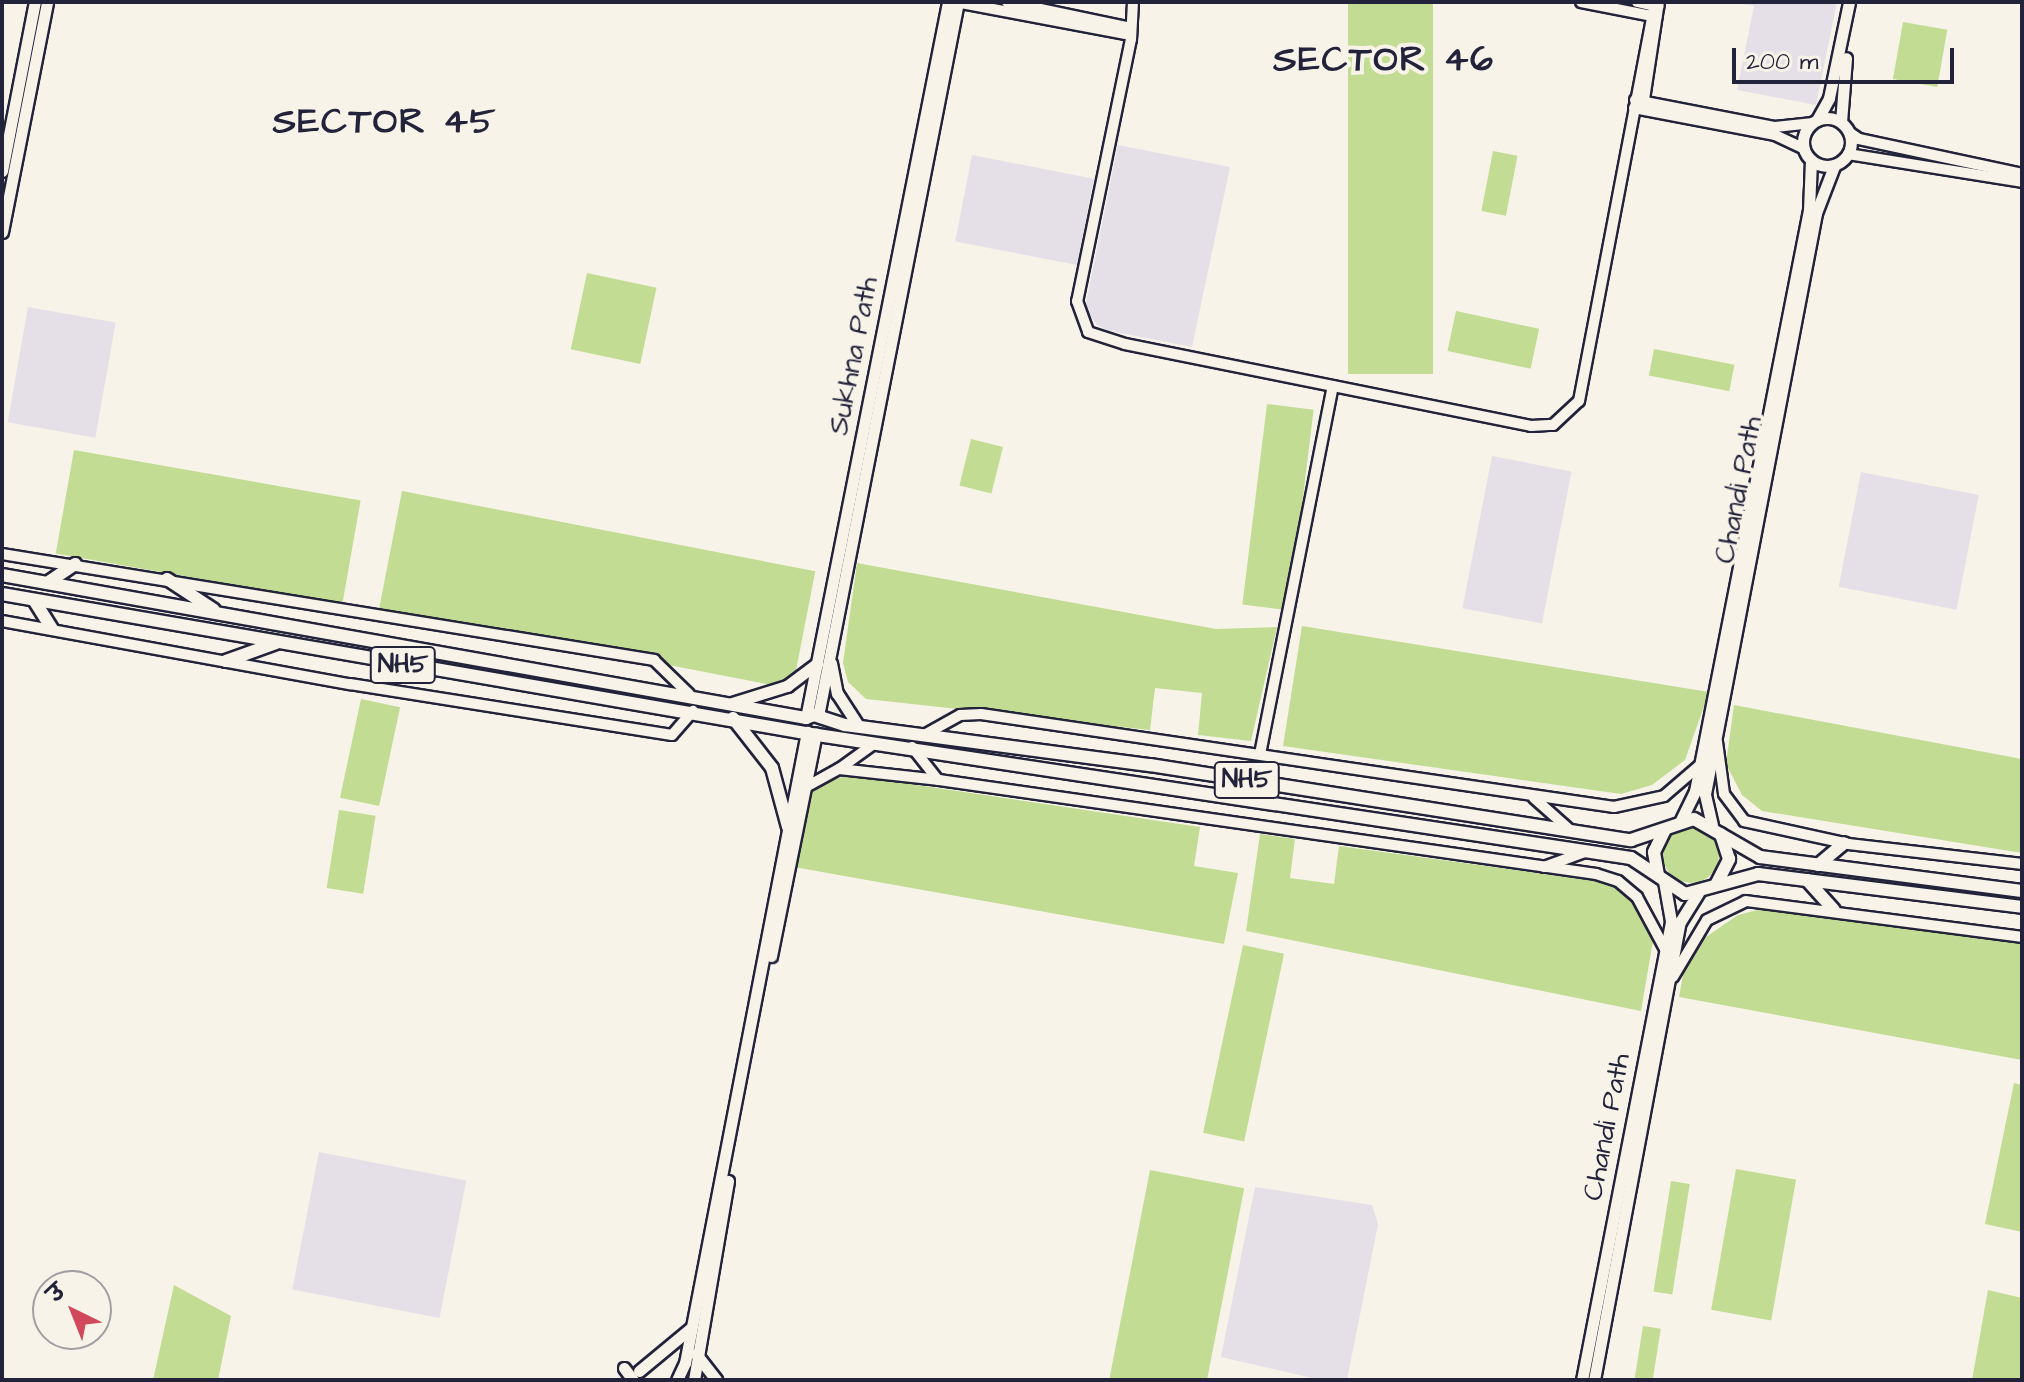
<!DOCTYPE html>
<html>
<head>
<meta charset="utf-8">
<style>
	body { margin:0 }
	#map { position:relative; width:2024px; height:1382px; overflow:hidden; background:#f7f3e8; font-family:"Architects Daughter","Playpen Sans Deva",sans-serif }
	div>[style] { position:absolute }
	.built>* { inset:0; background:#e5e0e8; transform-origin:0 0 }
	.green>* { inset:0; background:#c3dc93; transform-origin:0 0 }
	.round { border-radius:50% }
	.roads { filter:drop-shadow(2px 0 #22223b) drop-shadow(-2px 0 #22223b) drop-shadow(0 2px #22223b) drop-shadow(0 -2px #22223b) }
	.tertiary>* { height:10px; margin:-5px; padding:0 5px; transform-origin:5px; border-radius:5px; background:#f7f3e8 }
	.secondary>* { height:11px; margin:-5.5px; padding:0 5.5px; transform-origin:5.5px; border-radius:5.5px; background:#f7f3e8 }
	.secondary>.ring { margin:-5.5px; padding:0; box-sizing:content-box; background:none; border:11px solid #f7f3e8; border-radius:50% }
	.trunk>* { height:12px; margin:-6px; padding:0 6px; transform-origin:6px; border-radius:6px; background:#f7f3e8 }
	span { translate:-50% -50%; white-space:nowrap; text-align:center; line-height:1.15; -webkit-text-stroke:8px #f7f3e8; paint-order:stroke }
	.shield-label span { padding:2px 6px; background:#f7f3e8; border:2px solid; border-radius:6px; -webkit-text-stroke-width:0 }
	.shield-label { font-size:26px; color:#22223b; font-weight:700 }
	.street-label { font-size:28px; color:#22223b }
	.district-label { font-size:36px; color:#22223b; font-weight:700; letter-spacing:2px }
	.frame { position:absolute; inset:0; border:4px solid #22223b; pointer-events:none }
	.north { position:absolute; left:32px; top:1270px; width:80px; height:80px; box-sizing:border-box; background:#f7f3e8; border:2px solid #a29fa3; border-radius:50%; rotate:317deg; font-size:22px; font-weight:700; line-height:32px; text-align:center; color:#22223b }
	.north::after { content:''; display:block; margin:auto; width:28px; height:36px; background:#d1495b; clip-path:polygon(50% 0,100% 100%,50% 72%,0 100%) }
	.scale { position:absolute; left:1732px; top:48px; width:222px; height:36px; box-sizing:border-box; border:4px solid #22223b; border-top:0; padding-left:10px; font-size:24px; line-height:28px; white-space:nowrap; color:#22223b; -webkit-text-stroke:6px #f7f3e8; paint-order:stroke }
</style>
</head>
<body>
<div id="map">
	<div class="built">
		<i style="clip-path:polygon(1733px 2px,1837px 2px,1816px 105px,1737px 90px,1754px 6px)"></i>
		<i style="clip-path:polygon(1118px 145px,1230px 167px,1192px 347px,1110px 331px,1097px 325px,1085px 308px)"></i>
		<i style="left:972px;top:155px;width:124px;height:88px;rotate:11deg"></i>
		<i style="left:28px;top:307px;width:89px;height:117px;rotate:10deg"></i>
		<i style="left:1492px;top:456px;width:81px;height:155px;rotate:11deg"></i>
		<i style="left:1861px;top:472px;width:120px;height:117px;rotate:11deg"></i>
		<i style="left:319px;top:1152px;width:150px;height:140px;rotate:11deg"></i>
		<i style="clip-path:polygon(1255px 1187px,1372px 1205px,1378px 1224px,1347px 1380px,1321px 1380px,1221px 1357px)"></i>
	</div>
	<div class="green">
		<i style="left:1348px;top:2px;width:85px;height:372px"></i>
		<i style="left:1903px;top:22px;width:45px;height:58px;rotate:10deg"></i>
		<i style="left:1493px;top:151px;width:25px;height:61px;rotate:11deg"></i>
		<i style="left:587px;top:273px;width:71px;height:78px;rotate:12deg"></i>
		<i style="left:1456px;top:311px;width:85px;height:41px;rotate:12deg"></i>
		<i style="left:1654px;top:349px;width:82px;height:27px;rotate:11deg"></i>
		<i style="left:1267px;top:404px;width:47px;height:202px;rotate:7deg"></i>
		<i style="left:971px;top:439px;width:33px;height:48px;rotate:14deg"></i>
		<i style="left:74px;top:450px;width:291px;height:105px;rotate:10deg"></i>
		<i style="left:402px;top:491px;width:421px;height:120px;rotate:11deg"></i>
		<i style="clip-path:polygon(857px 563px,1216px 629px,1277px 627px,1251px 741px,1198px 735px,1202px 693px,1155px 688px,1150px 730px,866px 699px,848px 682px,843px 663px)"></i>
		<i style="clip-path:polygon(1302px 626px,1709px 692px,1685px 760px,1652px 785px,1621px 794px,1283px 746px)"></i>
		<i style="left:361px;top:699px;width:40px;height:101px;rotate:12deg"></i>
		<i style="clip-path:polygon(1734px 705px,2022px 759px,2022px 853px,1762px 811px,1742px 795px,1726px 764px)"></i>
		<i style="clip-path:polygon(849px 775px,1200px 827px,1194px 866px,1238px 873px,1224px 944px,794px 867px,809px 796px,823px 783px)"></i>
		<i style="left:339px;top:810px;width:37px;height:79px;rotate:9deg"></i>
		<i class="round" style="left:1663px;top:827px;width:56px;height:56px"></i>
		<i style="clip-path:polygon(1260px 834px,1295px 839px,1290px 878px,1334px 884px,1339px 846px,1611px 883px,1634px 899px,1654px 935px,1641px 1011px,1246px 931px)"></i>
		<i style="clip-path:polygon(1769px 907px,2022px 943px,2022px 1060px,1679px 997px,1685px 964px,1703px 939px,1738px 915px)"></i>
		<i style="left:1243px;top:945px;width:42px;height:192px;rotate:12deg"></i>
		<i style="clip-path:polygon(2014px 1083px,2022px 1085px,2022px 1232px,1985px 1224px)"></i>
		<i style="left:1736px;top:1169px;width:61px;height:143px;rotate:10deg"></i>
		<i style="left:1150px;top:1170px;width:96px;height:214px;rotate:11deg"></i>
		<i style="left:1671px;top:1181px;width:19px;height:112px;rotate:9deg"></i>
		<i style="clip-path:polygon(174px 1285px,231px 1316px,218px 1380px,153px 1380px)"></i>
		<i style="clip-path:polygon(1988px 1290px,2022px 1298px,2022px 1380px,1972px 1380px)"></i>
		<i style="left:1643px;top:1326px;width:18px;height:55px;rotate:9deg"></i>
	</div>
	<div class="roads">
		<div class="tertiary">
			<i style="left:956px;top:2px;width:178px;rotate:10.7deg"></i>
			<i style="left:1007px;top:2px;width:123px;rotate:11.8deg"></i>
			<i style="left:1133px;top:2px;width:37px;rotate:93deg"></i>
			<i style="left:1131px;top:39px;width:268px;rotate:101.6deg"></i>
			<i style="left:1077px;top:301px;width:33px;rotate:70deg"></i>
			<i style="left:1088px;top:332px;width:39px;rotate:18deg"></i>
			<i style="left:1125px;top:344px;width:414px;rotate:11.4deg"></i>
			<i style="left:1531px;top:426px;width:22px;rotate:-3deg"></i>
			<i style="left:1553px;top:425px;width:35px;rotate:-43deg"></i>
			<i style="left:1579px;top:401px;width:406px;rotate:-79.2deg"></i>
			<i style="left:1581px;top:2px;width:77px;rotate:11.2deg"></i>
			<i style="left:1637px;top:2px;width:22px;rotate:13deg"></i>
			<i style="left:1635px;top:100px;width:143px;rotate:10.9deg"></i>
			<i style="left:1775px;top:127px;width:38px;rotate:-6deg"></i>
			<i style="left:1643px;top:106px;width:105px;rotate:-81.3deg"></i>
			<i style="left:1634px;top:108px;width:144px;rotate:10.8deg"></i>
			<i style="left:1775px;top:135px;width:31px;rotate:25deg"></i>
			<i style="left:1849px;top:132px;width:12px;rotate:35deg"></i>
			<i style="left:1859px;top:139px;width:167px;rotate:12.1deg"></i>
			<i style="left:1848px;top:154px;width:176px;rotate:9.1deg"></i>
			<i style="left:2px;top:554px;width:661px;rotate:9.23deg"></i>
			<i style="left:654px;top:660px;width:49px;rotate:44.2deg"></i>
			<i style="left:2px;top:621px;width:354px;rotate:10.3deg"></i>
			<i style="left:350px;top:684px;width:326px;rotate:9deg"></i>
			<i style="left:672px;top:735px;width:32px;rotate:-49deg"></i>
			<i style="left:924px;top:735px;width:41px;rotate:-29.1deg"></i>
			<i style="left:960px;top:715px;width:21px;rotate:-3deg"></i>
			<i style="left:981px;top:714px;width:640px;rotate:8.36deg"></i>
			<i style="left:1614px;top:807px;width:51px;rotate:-12.4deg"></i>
			<i style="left:1664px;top:796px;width:48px;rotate:-40.7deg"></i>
			<i style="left:1717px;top:742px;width:52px;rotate:82.3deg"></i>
			<i style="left:1724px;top:794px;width:34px;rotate:53deg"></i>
			<i style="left:1744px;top:821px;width:107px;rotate:12.4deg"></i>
			<i style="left:1849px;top:844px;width:174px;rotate:6.6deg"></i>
			<i style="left:912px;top:747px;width:42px;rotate:51.8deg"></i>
			<i style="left:1260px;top:754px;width:375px;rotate:-78.8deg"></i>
			<i style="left:839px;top:769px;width:44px;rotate:-35.8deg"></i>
			<i style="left:806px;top:787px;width:38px;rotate:-29deg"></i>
			<i style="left:839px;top:769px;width:101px;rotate:6.3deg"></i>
			<i style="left:939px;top:780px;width:664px;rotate:8.14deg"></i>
			<i style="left:1596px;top:874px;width:23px;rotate:18deg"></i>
			<i style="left:1618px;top:881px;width:25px;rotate:40deg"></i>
			<i style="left:1637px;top:897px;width:59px;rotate:61.7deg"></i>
			<i style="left:1534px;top:798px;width:48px;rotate:41.6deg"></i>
			<i style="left:1544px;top:867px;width:44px;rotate:-20.1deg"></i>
			<i style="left:1673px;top:977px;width:66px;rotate:-59.2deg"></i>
			<i style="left:1707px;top:920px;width:43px;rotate:-26deg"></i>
			<i style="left:1746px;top:901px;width:278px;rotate:7.4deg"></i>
		</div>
		<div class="secondary">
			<i class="ring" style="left:1803px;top:118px;width:37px;height:37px"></i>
			<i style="left:1817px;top:120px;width:25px;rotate:-61deg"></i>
			<i style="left:1829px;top:98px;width:98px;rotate:-78.2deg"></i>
			<i style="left:1841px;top:122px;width:64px;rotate:-85.5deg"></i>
			<i style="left:2px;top:171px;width:172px;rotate:-79deg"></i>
			<i style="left:2px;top:232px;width:234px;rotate:-78.9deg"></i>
			<i style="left:831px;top:663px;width:31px;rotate:79deg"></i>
			<i style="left:837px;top:693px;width:40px;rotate:57.1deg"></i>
			<i style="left:732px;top:703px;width:58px;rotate:-17.2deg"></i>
			<i style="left:787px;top:686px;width:38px;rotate:-37deg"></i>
			<i style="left:818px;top:716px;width:728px;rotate:-78.91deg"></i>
			<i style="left:806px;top:718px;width:730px;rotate:-78.78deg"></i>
			<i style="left:1681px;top:820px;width:32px;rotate:-64deg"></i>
			<i style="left:1695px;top:791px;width:592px;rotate:-78.9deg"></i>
			<i style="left:1809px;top:210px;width:49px;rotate:-87.7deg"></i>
			<i style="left:1712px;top:825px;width:32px;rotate:-103deg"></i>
			<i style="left:1705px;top:794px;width:592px;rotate:-79.18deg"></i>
			<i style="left:1816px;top:213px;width:50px;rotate:-69deg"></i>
			<i style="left:771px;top:956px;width:227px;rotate:-78.6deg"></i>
			<i style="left:696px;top:1354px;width:33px;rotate:52deg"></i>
			<i style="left:624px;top:1368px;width:15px;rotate:53deg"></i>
			<i style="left:639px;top:1371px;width:67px;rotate:-39.6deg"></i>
			<i style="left:677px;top:1380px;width:19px;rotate:-65deg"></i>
			<i style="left:685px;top:1363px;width:643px;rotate:-79.06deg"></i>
			<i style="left:694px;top:1380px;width:202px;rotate:-80.3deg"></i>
			<i style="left:1582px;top:1380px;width:468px;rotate:-79deg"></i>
			<i style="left:1671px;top:921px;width:39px;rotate:-100deg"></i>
			<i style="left:1594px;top:1380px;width:466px;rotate:-79.4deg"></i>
			<i style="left:1680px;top:922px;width:34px;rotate:-58deg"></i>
		</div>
		<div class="trunk">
			<i style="left:2px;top:575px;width:817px;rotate:10.09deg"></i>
			<i style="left:806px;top:718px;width:9px;rotate:-21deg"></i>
			<i style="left:814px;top:715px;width:33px;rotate:18deg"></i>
			<i style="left:845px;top:725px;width:308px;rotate:7.5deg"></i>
			<i style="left:1150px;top:765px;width:487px;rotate:8.9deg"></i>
			<i style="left:1631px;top:840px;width:66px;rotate:-18.4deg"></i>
			<i style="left:1694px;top:819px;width:76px;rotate:29.9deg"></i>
			<i style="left:1760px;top:857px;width:264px;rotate:7.4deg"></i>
			<i style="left:167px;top:579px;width:56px;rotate:33.4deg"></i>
			<i style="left:47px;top:583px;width:34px;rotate:-34deg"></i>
			<i style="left:2px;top:594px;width:821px;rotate:9.82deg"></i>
			<i style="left:811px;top:734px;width:829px;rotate:8.6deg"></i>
			<i style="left:1631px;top:858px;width:65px;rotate:33.7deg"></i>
			<i style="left:1685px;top:894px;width:76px;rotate:-15.3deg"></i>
			<i style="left:1758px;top:874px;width:266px;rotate:7.1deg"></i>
			<i style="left:34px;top:600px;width:34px;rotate:58deg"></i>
			<i style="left:226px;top:661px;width:53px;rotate:-19.8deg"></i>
			<i style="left:733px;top:718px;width:63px;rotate:52deg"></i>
			<i style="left:772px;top:768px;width:61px;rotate:74.8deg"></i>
			<i style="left:1818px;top:865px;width:34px;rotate:-40deg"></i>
			<i style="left:1658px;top:875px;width:23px;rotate:-100deg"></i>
			<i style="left:1654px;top:852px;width:25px;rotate:-64deg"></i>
			<i style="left:1807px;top:880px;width:40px;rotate:48deg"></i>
			<i style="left:1717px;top:883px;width:27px;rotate:-63deg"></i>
			<i style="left:1729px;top:859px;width:26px;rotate:-108deg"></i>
		</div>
	</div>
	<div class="shield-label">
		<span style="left:403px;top:665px">NH5</span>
		<span style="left:1247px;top:780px">NH5</span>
	</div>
	<div class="street-label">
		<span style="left:854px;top:356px;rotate:-79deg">Sukhna Path</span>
		<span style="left:1739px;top:490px;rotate:-79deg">Chandi Path</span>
		<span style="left:1607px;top:1127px;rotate:-79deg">Chandi Path</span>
	</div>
	<div class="district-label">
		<span style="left:1384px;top:60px">SECTOR 46</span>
		<span style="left:385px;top:122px">SECTOR 45</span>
	</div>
	<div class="frame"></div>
	<div class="north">उ</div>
	<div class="scale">200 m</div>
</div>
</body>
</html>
